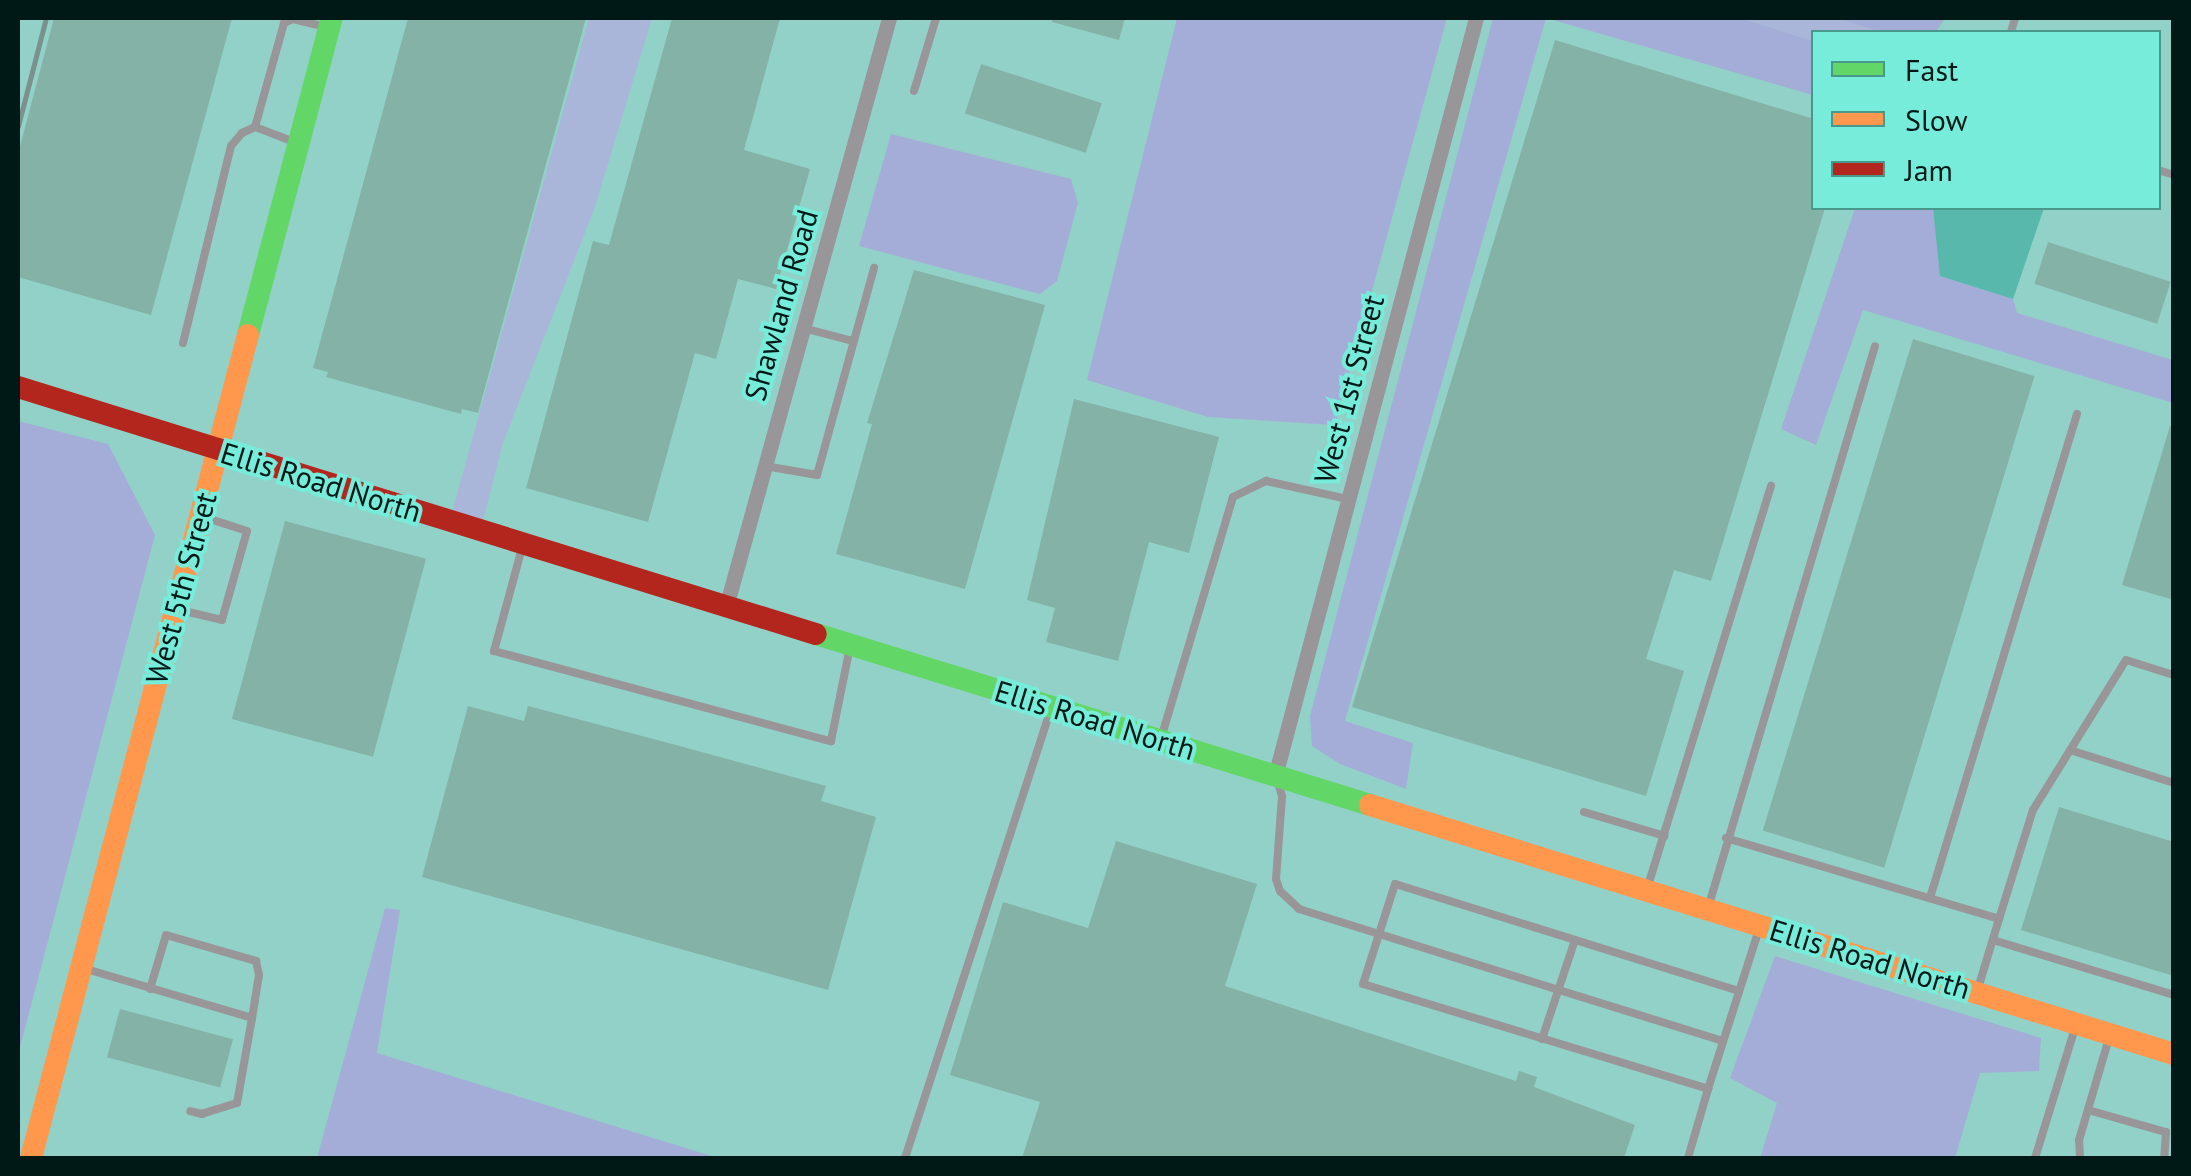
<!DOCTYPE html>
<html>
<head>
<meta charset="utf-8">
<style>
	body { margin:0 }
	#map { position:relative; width:2191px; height:1176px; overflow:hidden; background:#92d1c8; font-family:"PT Sans",sans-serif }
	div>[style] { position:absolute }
	.green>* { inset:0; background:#a9b6d9 }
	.forest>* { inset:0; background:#a4add8 }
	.water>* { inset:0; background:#58b8ab }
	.building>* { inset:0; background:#84b2a6; transform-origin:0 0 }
	.lane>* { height:8px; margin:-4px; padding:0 4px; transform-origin:4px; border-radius:4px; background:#989698 }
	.street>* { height:15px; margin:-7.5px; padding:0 7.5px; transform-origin:7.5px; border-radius:7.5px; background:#989698 }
	.fast>* { height:22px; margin:-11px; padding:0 11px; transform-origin:11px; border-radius:11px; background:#63d668 }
	.slow>* { height:22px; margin:-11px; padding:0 11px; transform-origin:11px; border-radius:11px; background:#ff974d }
	.jam>* { height:22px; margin:-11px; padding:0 11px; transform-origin:11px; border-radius:11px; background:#b3261e }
	.rail>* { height:5px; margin:-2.5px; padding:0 2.5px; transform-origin:2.5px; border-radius:2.5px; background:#7b918e }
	span { translate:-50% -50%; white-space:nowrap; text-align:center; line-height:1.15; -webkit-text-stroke:8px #77ecda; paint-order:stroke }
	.street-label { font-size:30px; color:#011916 }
	.frame { position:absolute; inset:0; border:20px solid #011916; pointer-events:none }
	.legend { position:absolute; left:1811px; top:30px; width:350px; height:180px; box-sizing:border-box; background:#77ecda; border:2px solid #48988c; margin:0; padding:12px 18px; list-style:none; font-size:30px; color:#011916 }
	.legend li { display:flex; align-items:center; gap:20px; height:50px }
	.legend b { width:50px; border:2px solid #48988c }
</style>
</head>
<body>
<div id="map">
	<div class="green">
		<i style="clip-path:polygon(589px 18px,652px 18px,595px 207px,503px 443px,483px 521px,452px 512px)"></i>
		<i style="clip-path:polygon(1740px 18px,1837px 18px,1881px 32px,1814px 32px,1813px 41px)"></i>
	</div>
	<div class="forest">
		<i style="clip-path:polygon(1177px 18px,1447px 18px,1335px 425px,1208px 417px,1087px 380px)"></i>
		<i style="clip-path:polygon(1493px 18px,1740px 18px,1813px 41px,1813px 95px,1546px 18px,1345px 721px,1413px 743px,1406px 789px,1340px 764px,1312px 746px,1310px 716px)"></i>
		<i style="clip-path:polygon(1837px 18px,1945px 18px,1936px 32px,1881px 32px)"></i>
		<i style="clip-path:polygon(891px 134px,1071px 179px,1078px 203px,1057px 281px,1040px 294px,859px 246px)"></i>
		<i style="clip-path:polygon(1855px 208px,1933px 208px,1941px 276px,2013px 299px,2017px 313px,2173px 360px,2173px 403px,1863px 310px,1816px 445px,1781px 429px)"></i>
		<i style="clip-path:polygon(18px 421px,108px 444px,155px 535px,18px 1055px)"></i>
		<i style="clip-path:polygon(385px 908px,400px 910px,377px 1053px,718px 1158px,317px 1158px)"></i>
		<i style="clip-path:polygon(1775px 956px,2041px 1038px,2039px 1071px,1980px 1073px,1955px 1158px,1760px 1158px,1777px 1103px,1730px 1078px)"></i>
	</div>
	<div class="water">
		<i style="clip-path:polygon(1933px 208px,2044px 208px,2013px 299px,1940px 276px)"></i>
	</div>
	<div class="building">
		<i style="clip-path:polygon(54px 18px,232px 18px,151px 315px,18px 277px,18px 154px)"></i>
		<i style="clip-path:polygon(408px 18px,586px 18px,478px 413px,462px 409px,461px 414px,326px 377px,328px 372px,313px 368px)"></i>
		<i style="clip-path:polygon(672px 18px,780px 18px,744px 150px,810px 169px,776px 289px,738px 279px,716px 359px,695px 353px,648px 522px,526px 488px,593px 241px,609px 245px)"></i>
		<i style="clip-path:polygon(1053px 18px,1125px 18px,1119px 40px,1052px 22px)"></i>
		<i style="clip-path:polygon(1555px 40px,1814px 119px,1814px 208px,1825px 208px,1711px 581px,1674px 570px,1646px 659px,1684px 671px,1646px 796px,1352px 707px)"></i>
		<i style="left:981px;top:64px;width:127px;height:52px;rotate:18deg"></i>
		<i style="left:2048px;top:242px;width:129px;height:44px;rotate:18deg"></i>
		<i style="clip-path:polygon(914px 270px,1045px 305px,965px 589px,836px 554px,872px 424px,867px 423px)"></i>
		<i style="left:1913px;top:339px;width:127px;height:514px;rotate:17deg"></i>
		<i style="clip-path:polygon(1074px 399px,1219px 437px,1189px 553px,1149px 542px,1118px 661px,1046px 642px,1055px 608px,1027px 600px)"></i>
		<i style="clip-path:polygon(2170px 426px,2174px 427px,2174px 600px,2122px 585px)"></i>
		<i style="left:285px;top:521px;width:146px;height:205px;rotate:15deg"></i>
		<i style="clip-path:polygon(468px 706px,524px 721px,528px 706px,676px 745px,826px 786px,821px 801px,876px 817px,828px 990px,422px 877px)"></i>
		<i style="clip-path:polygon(2059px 807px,2174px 842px,2174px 976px,2021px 930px)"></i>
		<i style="clip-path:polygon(1116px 841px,1257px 884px,1225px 986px,1516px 1081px,1519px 1071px,1537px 1077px,1534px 1087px,1635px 1125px,1624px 1158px,1022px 1158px,1040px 1102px,950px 1075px,1003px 902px,1088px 928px)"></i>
		<i style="left:120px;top:1009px;width:117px;height:50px;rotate:15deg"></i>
	</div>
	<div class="lane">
		<i style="left:2011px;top:32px;width:15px;rotate:-74deg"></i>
		<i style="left:914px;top:91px;width:76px;rotate:-73.2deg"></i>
		<i style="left:297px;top:143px;width:45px;rotate:-159.1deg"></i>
		<i style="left:255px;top:127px;width:108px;rotate:-74.4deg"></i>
		<i style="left:284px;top:23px;width:10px;rotate:-24deg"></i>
		<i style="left:293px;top:19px;width:33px;rotate:14deg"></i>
		<i style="left:2158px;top:170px;width:17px;rotate:17deg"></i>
		<i style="left:803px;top:328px;width:52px;rotate:14.6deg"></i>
		<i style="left:183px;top:343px;width:203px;rotate:-76.3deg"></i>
		<i style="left:231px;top:146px;width:17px;rotate:-50deg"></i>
		<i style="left:242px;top:133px;width:14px;rotate:-25deg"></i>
		<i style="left:765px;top:466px;width:53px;rotate:9.8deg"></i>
		<i style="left:817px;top:475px;width:215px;rotate:-74.6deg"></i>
		<i style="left:522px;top:548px;width:107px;rotate:105.2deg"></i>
		<i style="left:494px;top:651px;width:349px;rotate:15deg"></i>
		<i style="left:831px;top:741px;width:96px;rotate:-78.6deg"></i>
		<i style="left:180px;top:610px;width:43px;rotate:13.4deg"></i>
		<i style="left:222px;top:620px;width:92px;rotate:-74.3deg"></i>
		<i style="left:247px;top:531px;width:45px;rotate:-162deg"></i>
		<i style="left:1162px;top:735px;width:248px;rotate:-73.4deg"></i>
		<i style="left:1233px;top:497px;width:37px;rotate:-26deg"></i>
		<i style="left:1266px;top:481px;width:84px;rotate:12.4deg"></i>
		<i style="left:2070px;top:750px;width:109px;rotate:17.6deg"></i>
		<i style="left:1278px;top:783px;width:14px;rotate:73deg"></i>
		<i style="left:1282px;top:796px;width:83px;rotate:94.1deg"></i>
		<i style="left:1276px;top:879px;width:13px;rotate:72deg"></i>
		<i style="left:1280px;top:891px;width:26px;rotate:43deg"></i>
		<i style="left:1299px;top:909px;width:444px;rotate:17.3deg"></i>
		<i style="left:1584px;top:812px;width:84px;rotate:16.5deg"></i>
		<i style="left:1726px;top:838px;width:285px;rotate:16.5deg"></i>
		<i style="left:1999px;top:919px;width:76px;rotate:106.8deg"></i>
		<i style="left:1647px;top:889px;width:422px;rotate:-72.9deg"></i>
		<i style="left:1930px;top:898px;width:506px;rotate:-73.11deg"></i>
		<i style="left:1708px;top:908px;width:586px;rotate:-73.45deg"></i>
		<i style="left:1999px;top:919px;width:114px;rotate:-72.7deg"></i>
		<i style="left:2033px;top:810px;width:176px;rotate:-58.2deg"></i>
		<i style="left:2126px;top:660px;width:50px;rotate:17.4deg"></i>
		<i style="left:1993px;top:940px;width:189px;rotate:16.9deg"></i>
		<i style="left:86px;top:969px;width:173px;rotate:16.4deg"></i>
		<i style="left:252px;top:1018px;width:86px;rotate:100deg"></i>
		<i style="left:237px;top:1103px;width:37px;rotate:163deg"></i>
		<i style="left:202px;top:1114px;width:12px;rotate:-166deg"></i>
		<i style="left:150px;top:989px;width:56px;rotate:-73.5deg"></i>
		<i style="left:166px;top:935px;width:94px;rotate:16.1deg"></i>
		<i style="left:256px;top:961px;width:14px;rotate:78deg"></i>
		<i style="left:259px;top:975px;width:44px;rotate:99.2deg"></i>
		<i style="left:1739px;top:991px;width:360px;rotate:-162.7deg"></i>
		<i style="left:1395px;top:884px;width:105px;rotate:107.7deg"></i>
		<i style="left:1363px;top:984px;width:361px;rotate:16.9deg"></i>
		<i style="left:1708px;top:1089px;width:168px;rotate:-72.3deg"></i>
		<i style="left:1542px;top:1039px;width:104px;rotate:-71.6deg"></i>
		<i style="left:2088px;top:1110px;width:81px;rotate:15.8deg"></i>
		<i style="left:2166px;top:1132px;width:26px;rotate:94deg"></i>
		<i style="left:905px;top:1158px;width:469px;rotate:-72deg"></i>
		<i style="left:1688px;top:1158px;width:72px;rotate:-73.8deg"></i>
		<i style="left:2035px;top:1158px;width:136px;rotate:-72.9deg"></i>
		<i style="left:2080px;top:1158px;width:18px;rotate:-93deg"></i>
		<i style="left:2079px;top:1140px;width:106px;rotate:-73.6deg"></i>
	</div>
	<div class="street">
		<i style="left:726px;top:607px;width:611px;rotate:-74.53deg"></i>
		<i style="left:1275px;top:776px;width:784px;rotate:-75.15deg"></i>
	</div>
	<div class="fast">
		<i style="left:248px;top:335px;width:328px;rotate:-75.2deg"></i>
		<i style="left:816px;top:634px;width:580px;rotate:17.15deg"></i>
	</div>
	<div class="slow">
		<i style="left:1370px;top:805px;width:842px;rotate:17.21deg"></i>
		<i style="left:31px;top:1158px;width:851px;rotate:-75.23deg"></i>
	</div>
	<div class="jam">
		<i style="left:18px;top:387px;width:835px;rotate:17.2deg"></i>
	</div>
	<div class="rail">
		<i style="left:18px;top:126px;width:112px;rotate:-75.5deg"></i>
	</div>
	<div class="street-label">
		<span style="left:781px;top:305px;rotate:-74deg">Shawland Road</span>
		<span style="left:1349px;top:389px;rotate:-75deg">West 1st Street</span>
		<span style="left:321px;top:482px;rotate:17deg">Ellis Road North</span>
		<span style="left:181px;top:588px;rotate:-75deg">West 5th Street</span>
		<span style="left:1095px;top:720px;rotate:17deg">Ellis Road North</span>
		<span style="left:1870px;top:959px;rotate:17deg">Ellis Road North</span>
	</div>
	<div class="frame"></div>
	<ul class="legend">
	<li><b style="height:12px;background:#63d668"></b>Fast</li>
	<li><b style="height:12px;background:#ff974d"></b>Slow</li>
	<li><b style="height:12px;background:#b3261e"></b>Jam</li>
	</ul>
</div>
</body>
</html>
